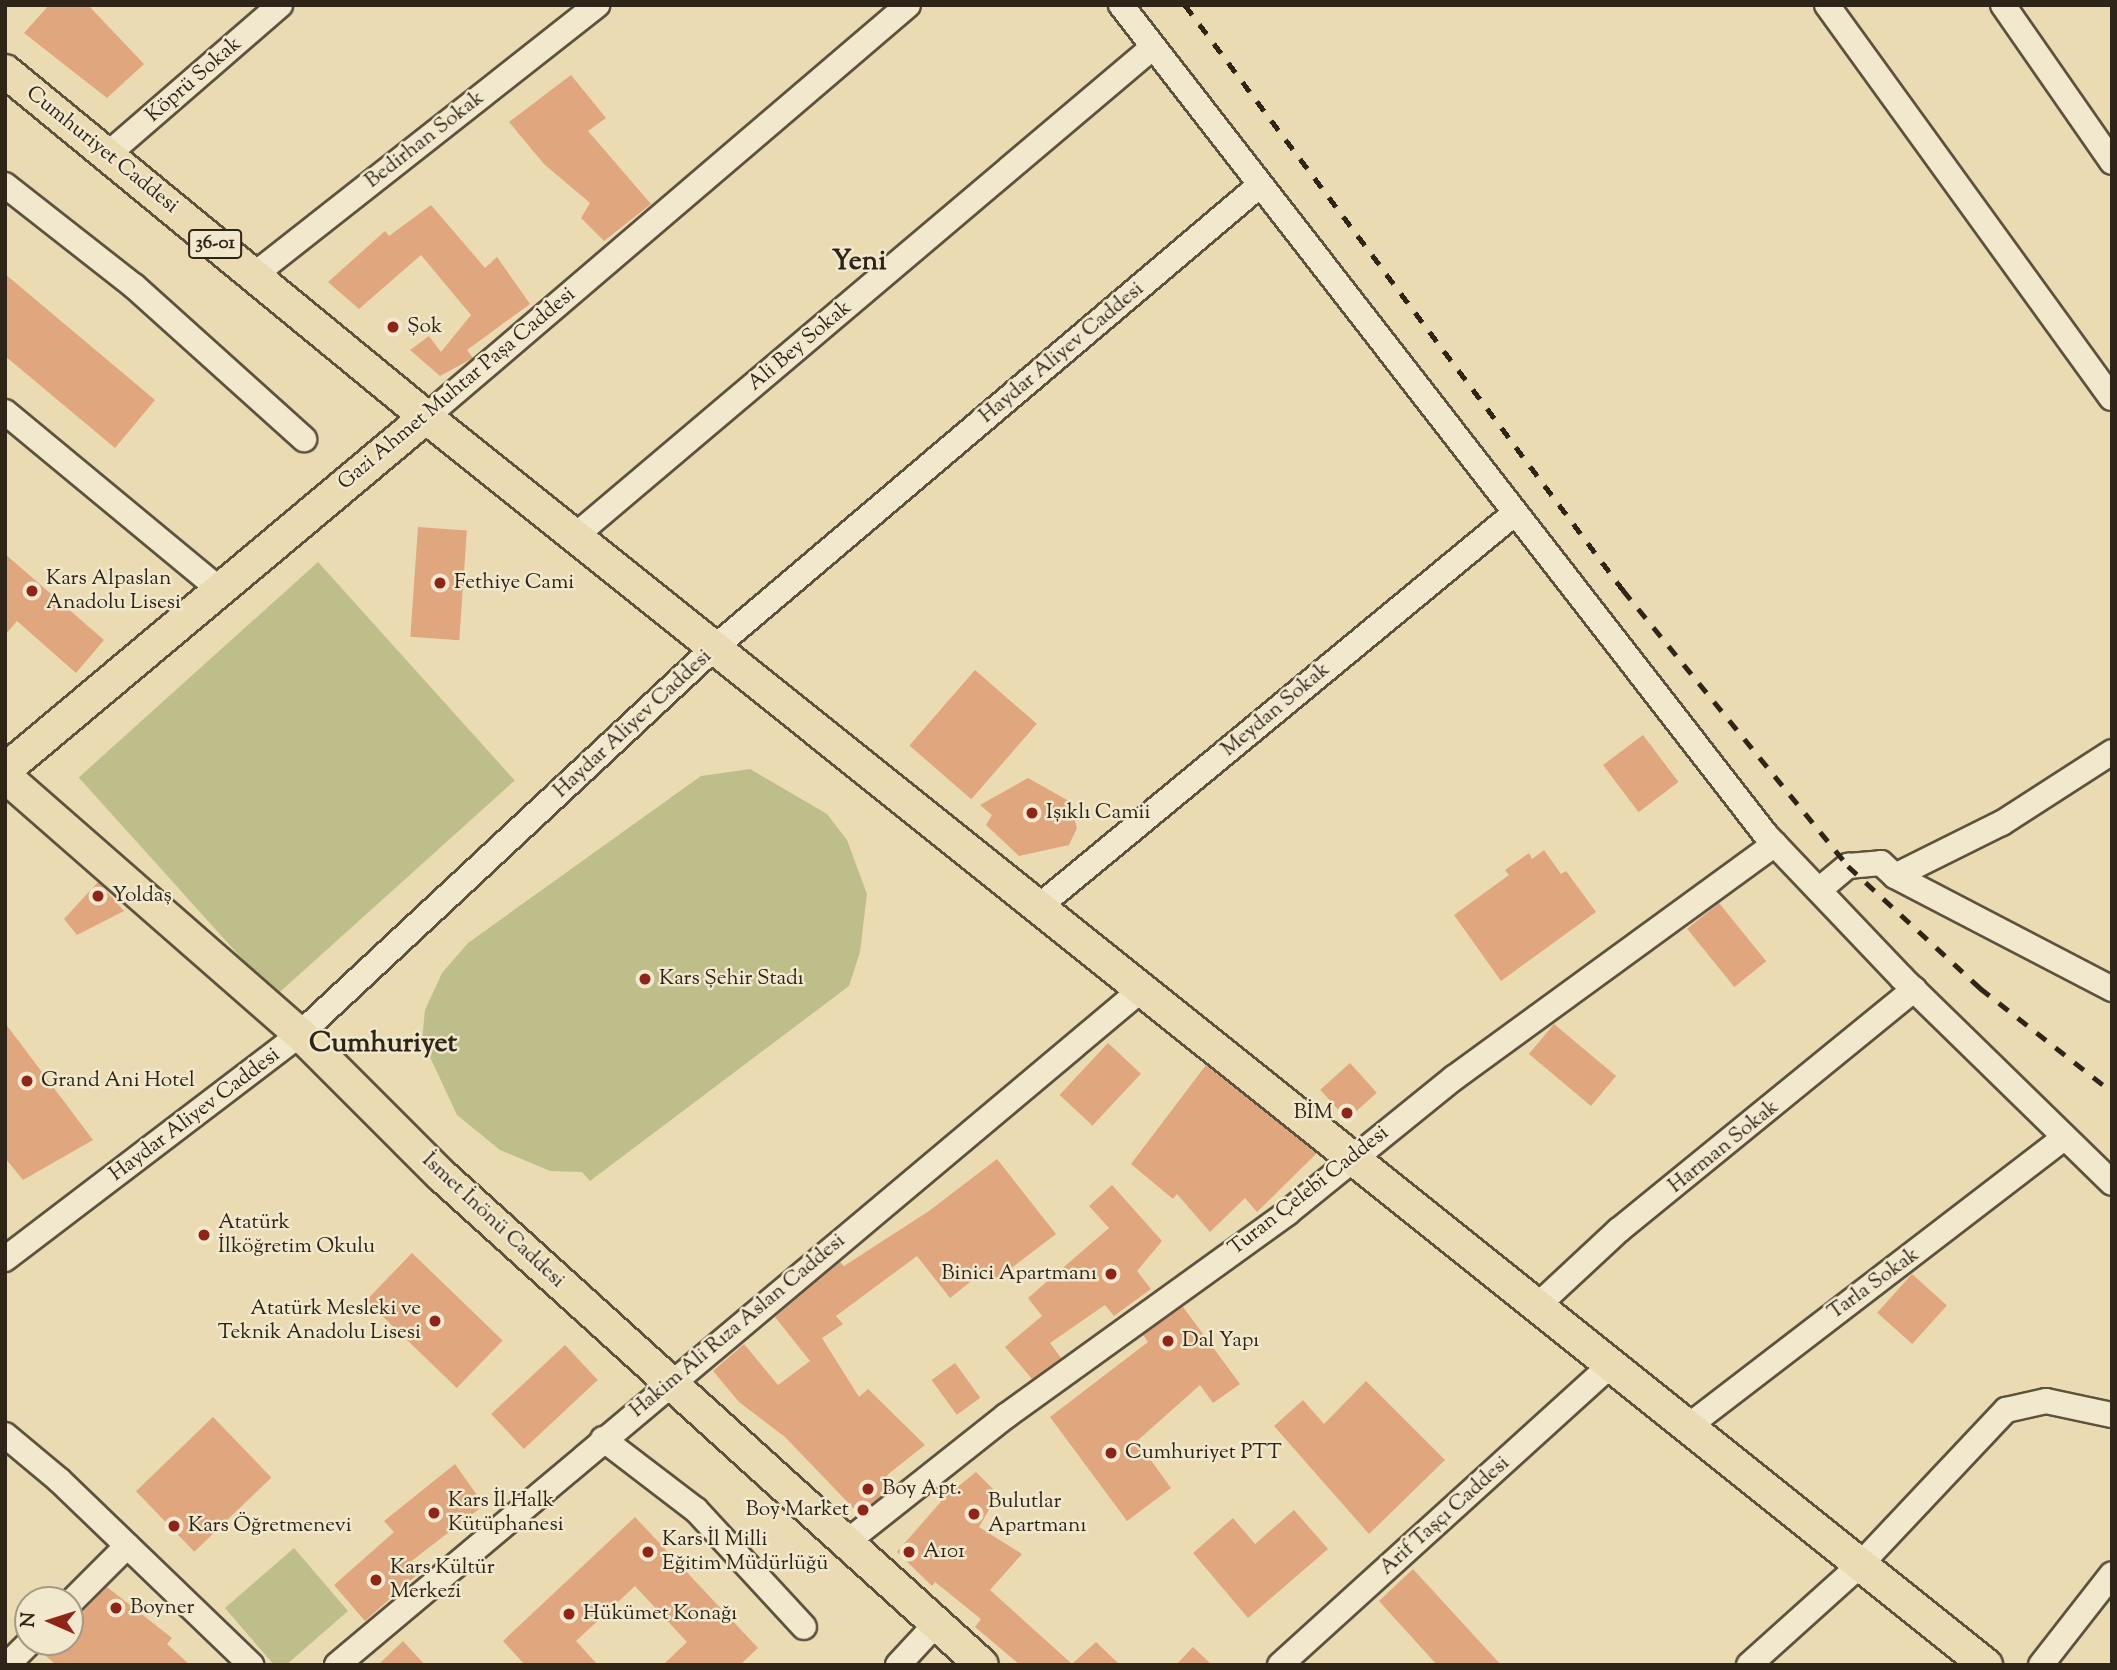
<!DOCTYPE html>
<html>
<head>
<meta charset="utf-8">
<style>
	body { margin:0 }
	#map { position:relative; width:2117px; height:1670px; overflow:hidden; background:#ebdbb3; font-family:"Sorts Mill Goudy",serif }
	div>[style] { position:absolute }
	.green>* { inset:0; background:#bdbe89; transform-origin:0 0 }
	.building>* { inset:0; background:#e0a67e; transform-origin:0 0 }
	.roads { filter:drop-shadow(2px 0 #5d523e) drop-shadow(-2px 0 #5d523e) drop-shadow(0 2px #5d523e) drop-shadow(0 -2px #5d523e) }
	.minor>* { height:24px; margin:-12px; padding:0 12px; transform-origin:12px; border-radius:12px; background:#f2e8ce }
	.major>* { height:32px; margin:-16px; padding:0 16px; transform-origin:16px; border-radius:16px; background:#ebdbb3 }
	.rail>* { height:5px; margin-top:-2.5px; transform-origin:0; background:repeating-linear-gradient(90deg,#2e2417 0 12px,transparent 0 24px) }
	.dots>* { width:19px; height:19px; translate:-50% -50%; box-sizing:border-box; border:4px solid #f2e8ce; border-radius:50% }
	span { translate:-50% -50%; white-space:nowrap; text-align:center; line-height:1.15; -webkit-text-stroke:5px #f2e8ce; paint-order:stroke }
	.shield-label span { padding:2px 5px; background:#f2e8ce; border:2px solid; border-radius:5px; -webkit-text-stroke-width:0 }
	.shield-label { font-size:19px; color:#2e2417; font-weight:700 }
	.street-label { font-size:21px; color:#2e2417 }
	.poi-label { font-size:21px; color:#2e2417 }
	.left { translate:0 -50%; text-align:left }
	.right { translate:-100% -50%; text-align:right }
	.district-label { font-size:28px; color:#2e2417; font-weight:700 }
	.frame { position:absolute; inset:0; border:7px solid #2e2417; pointer-events:none }
	.north { position:absolute; left:14px; top:1586px; width:70px; height:70px; box-sizing:border-box; background:#f2e8ce; border:2px solid #a49a85; border-radius:50%; rotate:273deg; font-size:19px; font-weight:700; line-height:28px; text-align:center; color:#2e2417 }
	.north::after { content:''; display:block; margin:auto; width:24px; height:32px; background:#8f2418; clip-path:polygon(50% 0,100% 100%,50% 72%,0 100%) }
</style>
</head>
<body>
<div id="map">
	<div class="green">
		<i style="left:318px;top:562px;width:294px;height:322px;rotate:48deg"></i>
		<i style="clip-path:polygon(750px 769px,827px 814px,847px 840px,867px 894px,860px 952px,849px 986px,590px 1181px,582px 1172px,550px 1171px,500px 1150px,457px 1115px,422px 1040px,425px 1010px,442px 973px,468px 943px,701px 776px)"></i>
		<i style="clip-path:polygon(294px 1548px,348px 1611px,286px 1665px,274px 1665px,225px 1608px)"></i>
	</div>
	<div class="building">
		<i style="clip-path:polygon(49px 5px,88px 5px,144px 64px,107px 98px,24px 33px)"></i>
		<i style="clip-path:polygon(571px 75px,606px 118px,588px 131px,651px 204px,604px 241px,581px 218px,590px 203px,544px 164px,509px 122px)"></i>
		<i style="clip-path:polygon(431px 205px,485px 268px,497px 257px,530px 304px,467px 350px,473px 358px,440px 376px,410px 350px,429px 336px,441px 352px,471px 315px,421px 255px,359px 309px,328px 282px,385px 231px,389px 236px)"></i>
		<i style="clip-path:polygon(5px 274px,155px 400px,115px 448px,5px 356px)"></i>
		<i style="left:418px;top:527px;width:49px;height:110px;rotate:4deg"></i>
		<i style="clip-path:polygon(5px 554px,104px 640px,76px 673px,17px 621px,5px 635px)"></i>
		<i style="left:975px;top:670px;width:82px;height:100px;rotate:41deg"></i>
		<i style="left:1643px;top:735px;width:59px;height:50px;rotate:53deg"></i>
		<i style="clip-path:polygon(1028px 778px,1069px 801px,1077px 828px,1069px 845px,1019px 856px,986px 825px,992px 815px,980px 805px)"></i>
		<i style="clip-path:polygon(1544px 850px,1561px 874px,1566px 871px,1596px 912px,1501px 981px,1454px 915px,1509px 875px,1505px 870px,1529px 853px,1532px 859px)"></i>
		<i style="clip-path:polygon(98px 882px,124px 911px,77px 935px,64px 919px)"></i>
		<i style="left:1719px;top:903px;width:75px;height:41px;rotate:51deg"></i>
		<i style="clip-path:polygon(5px 1023px,93px 1140px,23px 1180px,5px 1158px)"></i>
		<i style="left:1554px;top:1024px;width:81px;height:39px;rotate:40deg"></i>
		<i style="left:1108px;top:1043px;width:45px;height:71px;rotate:43deg"></i>
		<i style="left:1350px;top:1063px;width:40px;height:40px;rotate:48deg"></i>
		<i style="clip-path:polygon(1206px 1065px,1317px 1153px,1257px 1212px,1245px 1198px,1210px 1232px,1177px 1194px,1173px 1199px,1131px 1164px)"></i>
		<i style="clip-path:polygon(997px 1159px,1056px 1234px,993px 1282px,984px 1271px,950px 1298px,917px 1256px,836px 1316px,843px 1324px,822px 1338px,859px 1397px,868px 1389px,925px 1445px,887px 1475px,896px 1485px,859px 1514px,785px 1437px,739px 1402px,713px 1371px,744px 1344px,778px 1385px,810px 1361px,775px 1317px,840px 1262px,844px 1266px,929px 1211px)"></i>
		<i style="clip-path:polygon(1112px 1185px,1162px 1241px,1137px 1271px,1151px 1289px,1114px 1316px,1105px 1305px,1050px 1343px,1061px 1358px,1032px 1379px,1005px 1347px,1042px 1316px,1028px 1298px,1109px 1228px,1089px 1206px)"></i>
		<i style="left:412px;top:1253px;width:126px;height:66px;rotate:44deg"></i>
		<i style="left:1912px;top:1274px;width:47px;height:52px;rotate:42deg"></i>
		<i style="clip-path:polygon(1183px 1307px,1240px 1384px,1213px 1403px,1200px 1385px,1137px 1441px,1171px 1488px,1127px 1521px,1050px 1417px,1148px 1342px,1143px 1335px)"></i>
		<i style="left:565px;top:1345px;width:48px;height:101px;rotate:47deg"></i>
		<i style="left:955px;top:1363px;width:43px;height:29px;rotate:54deg"></i>
		<i style="clip-path:polygon(1366px 1381px,1445px 1460px,1369px 1534px,1274px 1426px,1303px 1400px,1324px 1424px)"></i>
		<i style="left:213px;top:1417px;width:84px;height:107px;rotate:46deg"></i>
		<i style="clip-path:polygon(455px 1464px,484px 1505px,409px 1563px,418px 1574px,365px 1621px,334px 1585px,394px 1532px,384px 1521px)"></i>
		<i style="clip-path:polygon(976px 1472px,998px 1494px,979px 1527px,1022px 1554px,990px 1590px,1072px 1664px,1096px 1642px,1120px 1665px,1020px 1665px,975px 1627px,981px 1619px,935px 1582px,932px 1586px,897px 1552px,945px 1497px)"></i>
		<i style="clip-path:polygon(1294px 1510px,1328px 1549px,1248px 1618px,1193px 1553px,1233px 1518px,1255px 1544px)"></i>
		<i style="clip-path:polygon(635px 1517px,758px 1648px,740px 1665px,663px 1665px,687px 1642px,635px 1586px,576px 1641px,598px 1665px,525px 1665px,503px 1641px)"></i>
		<i style="clip-path:polygon(1413px 1569px,1501px 1665px,1437px 1665px,1379px 1601px)"></i>
		<i style="clip-path:polygon(107px 1587px,172px 1638px,167px 1644px,190px 1665px,56px 1665px,46px 1656px,57px 1642px,70px 1642px,70px 1625px)"></i>
		<i style="clip-path:polygon(403px 1641px,425px 1665px,378px 1665px)"></i>
		<i style="clip-path:polygon(1193px 1647px,1212px 1665px,1176px 1665px)"></i>
	</div>
	<div class="roads">
		<div class="minor">
			<i style="left:1121px;top:5px;width:1051px;rotate:52.15deg"></i>
			<i style="left:1766px;top:835px;width:197px;rotate:46.4deg"></i>
			<i style="left:1902px;top:978px;width:293px;rotate:44.3deg"></i>
			<i style="left:1827px;top:5px;width:485px;rotate:54.1deg"></i>
			<i style="left:2003px;top:5px;width:191px;rotate:55.2deg"></i>
			<i style="left:107px;top:155px;width:229px;rotate:-40.9deg"></i>
			<i style="left:5px;top:185px;width:164px;rotate:38.1deg"></i>
			<i style="left:134px;top:286px;width:229px;rotate:42deg"></i>
			<i style="left:254px;top:275px;width:437px;rotate:-38.2deg"></i>
			<i style="left:5px;top:412px;width:279px;rotate:39.6deg"></i>
			<i style="left:426px;top:417px;width:634px;rotate:-40.52deg"></i>
			<i style="left:575px;top:536px;width:757px;rotate:-40.23deg"></i>
			<i style="left:1895px;top:876px;width:119px;rotate:-26.4deg"></i>
			<i style="left:2002px;top:823px;width:131px;rotate:-32.8deg"></i>
			<i style="left:1819px;top:890px;width:38px;rotate:-40deg"></i>
			<i style="left:1848px;top:866px;width:33px;rotate:-5deg"></i>
			<i style="left:1881px;top:863px;width:19px;rotate:43deg"></i>
			<i style="left:1895px;top:876px;width:245px;rotate:27.5deg"></i>
			<i style="left:1037px;top:908px;width:620px;rotate:-39.57deg"></i>
			<i style="left:5px;top:1259px;width:371px;rotate:-37.3deg"></i>
			<i style="left:300px;top:1034px;width:566px;rotate:-43deg"></i>
			<i style="left:714px;top:648px;width:716px;rotate:-40.3deg"></i>
			<i style="left:1536px;top:1307px;width:113px;rotate:-42.9deg"></i>
			<i style="left:1619px;top:1230px;width:381px;rotate:-39.2deg"></i>
			<i style="left:1686px;top:1428px;width:475px;rotate:-37.5deg"></i>
			<i style="left:5px;top:1435px;width:70px;rotate:39.8deg"></i>
			<i style="left:59px;top:1480px;width:267px;rotate:43.9deg"></i>
			<i style="left:603px;top:1439px;width:117px;rotate:37.4deg"></i>
			<i style="left:696px;top:1510px;width:159px;rotate:47.3deg"></i>
			<i style="left:847px;top:1542px;width:203px;rotate:-38.4deg"></i>
			<i style="left:1006px;top:1416px;width:347px;rotate:-35.8deg"></i>
			<i style="left:1287px;top:1213px;width:215px;rotate:-39deg"></i>
			<i style="left:1454px;top:1078px;width:397px;rotate:-36.1deg"></i>
			<i style="left:70px;top:1603px;width:81px;rotate:-45deg"></i>
			<i style="left:7px;top:1665px;width:33px;rotate:-45deg"></i>
			<i style="left:337px;top:1665px;width:1050px;rotate:-40.02deg"></i>
			<i style="left:898px;top:1665px;width:56px;rotate:-47.2deg"></i>
			<i style="left:1280px;top:1665px;width:444px;rotate:-42.2deg"></i>
			<i style="left:1749px;top:1665px;width:147px;rotate:-42deg"></i>
			<i style="left:1858px;top:1567px;width:216px;rotate:-46.7deg"></i>
			<i style="left:2006px;top:1410px;width:41px;rotate:-12.7deg"></i>
			<i style="left:2046px;top:1401px;width:67px;rotate:12deg"></i>
			<i style="left:2041px;top:1665px;width:115px;rotate:-52deg"></i>
		</div>
		<div class="major">
			<i style="left:5px;top:71px;width:545px;rotate:39.42deg"></i>
			<i style="left:426px;top:417px;width:1998px;rotate:38.66deg"></i>
			<i style="left:5px;top:770px;width:549px;rotate:-39.98deg"></i>
			<i style="left:5px;top:776px;width:392px;rotate:41.2deg"></i>
			<i style="left:300px;top:1034px;width:198px;rotate:45deg"></i>
			<i style="left:440px;top:1174px;width:731px;rotate:42.17deg"></i>
		</div>
	</div>
	<div class="rail">
		<i style="left:1185px;top:5px;width:731px;rotate:53.18deg"></i>
		<i style="left:1623px;top:590px;width:356px;rotate:50.8deg"></i>
		<i style="left:1848px;top:866px;width:180px;rotate:42.7deg"></i>
		<i style="left:1980px;top:988px;width:168px;rotate:38.2deg"></i>
	</div>
	<div class="dots">
		<i style="left:393px;top:327px;background:#8f2418"></i>
		<i style="left:440px;top:583px;background:#8f2418"></i>
		<i style="left:32px;top:591px;background:#8f2418"></i>
		<i style="left:1032px;top:813px;background:#8f2418"></i>
		<i style="left:98px;top:896px;background:#8f2418"></i>
		<i style="left:645px;top:979px;background:#8f2418"></i>
		<i style="left:27px;top:1081px;background:#8f2418"></i>
		<i style="left:1347px;top:1113px;background:#8f2418"></i>
		<i style="left:204px;top:1235px;background:#8f2418"></i>
		<i style="left:1111px;top:1274px;background:#8f2418"></i>
		<i style="left:435px;top:1321px;background:#8f2418"></i>
		<i style="left:1168px;top:1341px;background:#8f2418"></i>
		<i style="left:1111px;top:1453px;background:#8f2418"></i>
		<i style="left:868px;top:1489px;background:#8f2418"></i>
		<i style="left:863px;top:1510px;background:#8f2418"></i>
		<i style="left:434px;top:1513px;background:#8f2418"></i>
		<i style="left:974px;top:1514px;background:#8f2418"></i>
		<i style="left:174px;top:1526px;background:#8f2418"></i>
		<i style="left:648px;top:1552px;background:#8f2418"></i>
		<i style="left:909px;top:1552px;background:#8f2418"></i>
		<i style="left:376px;top:1580px;background:#8f2418"></i>
		<i style="left:116px;top:1608px;background:#8f2418"></i>
		<i style="left:569px;top:1614px;background:#8f2418"></i>
	</div>
	<div class="shield-label">
		<span style="left:215px;top:244px">36-01</span>
	</div>
	<div class="street-label">
		<span style="left:194px;top:80px;rotate:-41deg">Köprü Sokak</span>
		<span style="left:425px;top:140px;rotate:-38deg">Bedirhan Sokak</span>
		<span style="left:102px;top:150px;rotate:39deg">Cumhuriyet Caddesi</span>
		<span style="left:800px;top:346px;rotate:-40deg">Ali Bey Sokak</span>
		<span style="left:1062px;top:353px;rotate:-40deg">Haydar Aliyev Caddesi</span>
		<span style="left:457px;top:389px;rotate:-40deg">Gazi Ahmet Muhtar Paşa Caddesi</span>
		<span style="left:1276px;top:710px;rotate:-40deg">Meydan Sokak</span>
		<span style="left:633px;top:724px;rotate:-43deg">Haydar Aliyev Caddesi</span>
		<span style="left:195px;top:1115px;rotate:-37deg">Haydar Aliyev Caddesi</span>
		<span style="left:1724px;top:1147px;rotate:-39deg">Harman Sokak</span>
		<span style="left:1309px;top:1191px;rotate:-38deg">Turan Çelebi Caddesi</span>
		<span style="left:493px;top:1221px;rotate:43deg">İsmet İnönü Caddesi</span>
		<span style="left:1874px;top:1284px;rotate:-36deg">Tarla Sokak</span>
		<span style="left:738px;top:1326px;rotate:-40deg">Hakim Ali Rıza Aslan Caddesi</span>
		<span style="left:1445px;top:1516px;rotate:-42deg">Arif Taşçı Caddesi</span>
	</div>
	<div class="poi-label">
		<span class="left" style="left:407px;top:327px">Şok</span>
		<span class="left" style="left:46px;top:591px">Kars Alpaslan<br>Anadolu Lisesi</span>
		<span class="left" style="left:454px;top:583px">Fethiye Cami</span>
		<span class="left" style="left:1046px;top:813px">Işıklı Camii</span>
		<span class="left" style="left:112px;top:896px">Yoldaş</span>
		<span class="left" style="left:659px;top:979px">Kars Şehir Stadı</span>
		<span class="left" style="left:41px;top:1081px">Grand Ani Hotel</span>
		<span class="right" style="left:1333px;top:1113px">BİM</span>
		<span class="left" style="left:218px;top:1235px">Atatürk<br>İlköğretim Okulu</span>
		<span class="right" style="left:1097px;top:1274px">Binici Apartmanı</span>
		<span class="right" style="left:421px;top:1321px">Atatürk Mesleki ve<br>Teknik Anadolu Lisesi</span>
		<span class="left" style="left:1182px;top:1341px">Dal Yapı</span>
		<span class="left" style="left:1125px;top:1453px">Cumhuriyet PTT</span>
		<span class="left" style="left:882px;top:1489px">Boy Apt.</span>
		<span class="left" style="left:448px;top:1513px">Kars İl Halk<br>Kütüphanesi</span>
		<span class="left" style="left:988px;top:1514px">Bulutlar<br>Apartmanı</span>
		<span class="right" style="left:849px;top:1510px">Boy Market</span>
		<span class="left" style="left:188px;top:1526px">Kars Öğretmenevi</span>
		<span class="left" style="left:662px;top:1552px">Kars İl Milli<br>Eğitim Müdürlüğü</span>
		<span class="left" style="left:923px;top:1552px">A101</span>
		<span class="left" style="left:390px;top:1580px">Kars Kültür<br>Merkezi</span>
		<span class="left" style="left:130px;top:1608px">Boyner</span>
		<span class="left" style="left:583px;top:1614px">Hükümet Konağı</span>
	</div>
	<div class="district-label">
		<span style="left:859px;top:262px">Yeni</span>
		<span style="left:383px;top:1044px">Cumhuriyet</span>
	</div>
	<div class="frame"></div>
	<div class="north">N</div>
</div>
</body>
</html>
